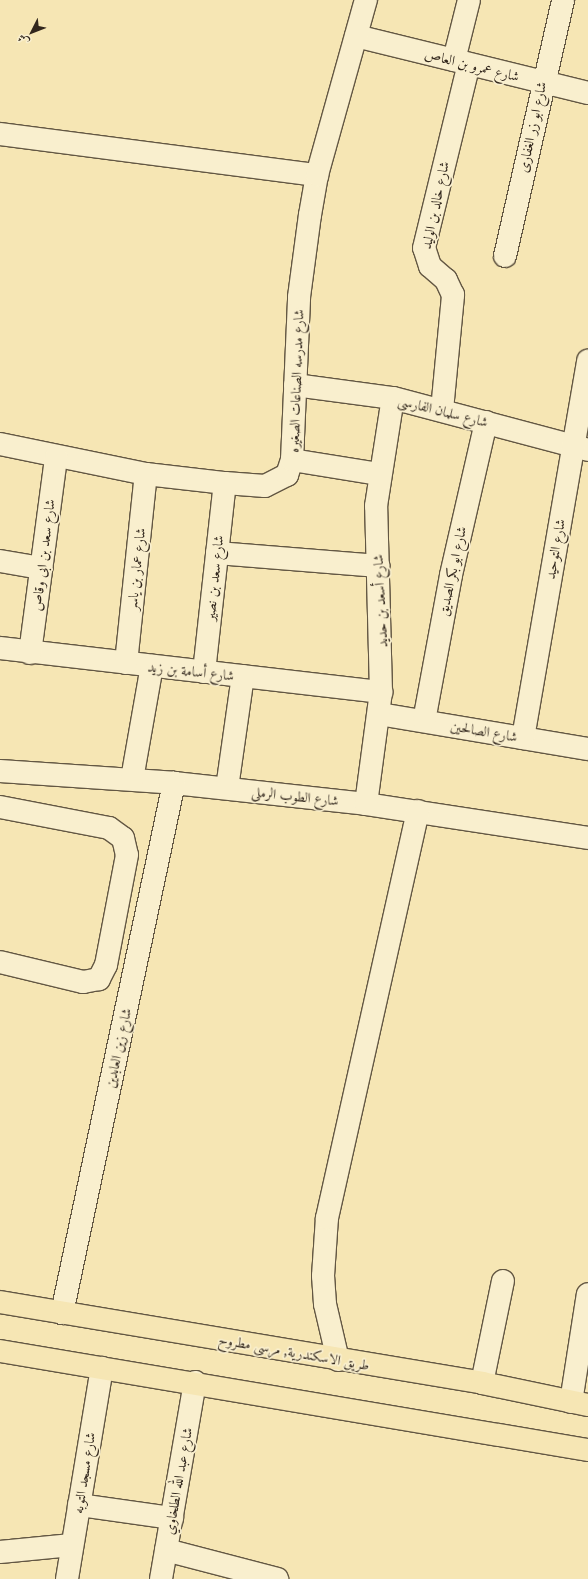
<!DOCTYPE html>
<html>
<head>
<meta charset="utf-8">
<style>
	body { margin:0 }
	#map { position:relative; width:588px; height:1579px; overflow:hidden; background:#f6e6b4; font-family:"Libre Caslon Text",Amiri,serif }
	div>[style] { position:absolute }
	.roads { filter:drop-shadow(1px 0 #635743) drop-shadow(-1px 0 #635743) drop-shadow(0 1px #635743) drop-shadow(0 -1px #635743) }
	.minor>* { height:22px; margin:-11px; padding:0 11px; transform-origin:11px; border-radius:11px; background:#f9efce }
	.major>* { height:22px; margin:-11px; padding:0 11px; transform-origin:11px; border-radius:11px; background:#f6e6b4 }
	span { translate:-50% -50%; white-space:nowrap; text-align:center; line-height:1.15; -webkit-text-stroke:3.5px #f9efce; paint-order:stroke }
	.street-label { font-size:14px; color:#32271d }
	.north { position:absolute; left:12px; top:12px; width:40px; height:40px; -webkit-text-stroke:3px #f9efce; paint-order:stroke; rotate:228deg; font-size:11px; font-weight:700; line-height:16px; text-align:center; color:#32271d }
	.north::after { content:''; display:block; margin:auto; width:14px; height:18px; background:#32271d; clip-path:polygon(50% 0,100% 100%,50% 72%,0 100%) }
</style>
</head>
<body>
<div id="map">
	<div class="roads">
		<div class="minor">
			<i style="left:356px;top:36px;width:239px;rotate:13.8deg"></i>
			<i style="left:454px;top:60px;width:62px;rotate:-76deg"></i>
			<i style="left:0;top:134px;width:320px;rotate:7.4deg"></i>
			<i style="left:505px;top:256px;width:262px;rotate:-77.2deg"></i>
			<i style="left:295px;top:385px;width:99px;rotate:7.6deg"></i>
			<i style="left:393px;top:398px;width:202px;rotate:14.9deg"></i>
			<i style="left:442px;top:410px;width:116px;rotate:-84.5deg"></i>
			<i style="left:453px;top:295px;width:17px;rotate:-115deg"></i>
			<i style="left:446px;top:280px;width:21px;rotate:-139deg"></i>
			<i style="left:430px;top:266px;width:19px;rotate:-108deg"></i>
			<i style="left:424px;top:248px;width:189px;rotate:-76.3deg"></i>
			<i style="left:0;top:444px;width:149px;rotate:11.6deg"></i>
			<i style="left:146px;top:474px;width:80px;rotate:6.5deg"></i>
			<i style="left:225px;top:483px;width:40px;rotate:4.3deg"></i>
			<i style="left:265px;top:486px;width:25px;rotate:-27deg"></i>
			<i style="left:287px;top:475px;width:16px;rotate:-72deg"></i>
			<i style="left:292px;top:460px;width:163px;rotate:-87.5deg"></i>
			<i style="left:299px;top:297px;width:83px;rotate:-82.4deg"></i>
			<i style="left:310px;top:215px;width:41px;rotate:-80.1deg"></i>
			<i style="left:317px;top:175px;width:182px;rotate:-74.4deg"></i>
			<i style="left:292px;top:460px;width:87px;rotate:9.2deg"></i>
			<i style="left:217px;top:553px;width:162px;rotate:4.6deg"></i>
			<i style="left:0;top:561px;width:42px;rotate:9.7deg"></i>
			<i style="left:0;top:648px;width:384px;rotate:6.6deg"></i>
			<i style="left:30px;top:653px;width:198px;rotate:-82.4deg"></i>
			<i style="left:126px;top:663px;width:190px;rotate:-84deg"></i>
			<i style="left:204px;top:672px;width:190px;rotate:-83.7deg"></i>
			<i style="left:379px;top:714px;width:212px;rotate:9.5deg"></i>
			<i style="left:424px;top:721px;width:148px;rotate:-79.5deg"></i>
			<i style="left:451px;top:575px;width:157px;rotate:-77.1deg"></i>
			<i style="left:523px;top:738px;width:383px;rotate:-80.2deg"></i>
			<i style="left:0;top:771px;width:174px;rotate:3.9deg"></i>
			<i style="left:174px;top:783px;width:193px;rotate:6.2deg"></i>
			<i style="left:366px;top:804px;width:225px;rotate:8.7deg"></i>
			<i style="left:132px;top:779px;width:115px;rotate:-80deg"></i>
			<i style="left:227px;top:788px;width:113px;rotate:-81.9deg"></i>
			<i style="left:366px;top:804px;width:113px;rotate:-82.4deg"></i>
			<i style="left:381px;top:692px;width:186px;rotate:-91.5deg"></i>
			<i style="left:376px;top:506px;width:109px;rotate:-81.1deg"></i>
			<i style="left:0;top:807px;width:111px;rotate:10.9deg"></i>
			<i style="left:109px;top:828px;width:17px;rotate:36deg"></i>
			<i style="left:123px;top:838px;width:17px;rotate:77deg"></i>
			<i style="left:127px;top:855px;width:112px;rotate:100.8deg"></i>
			<i style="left:106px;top:965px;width:16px;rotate:117deg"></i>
			<i style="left:99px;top:979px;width:16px;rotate:169deg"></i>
			<i style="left:83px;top:982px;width:85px;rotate:-166.5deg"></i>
			<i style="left:62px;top:1313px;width:542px;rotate:-78.07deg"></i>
			<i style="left:338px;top:1360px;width:57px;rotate:-103.1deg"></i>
			<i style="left:325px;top:1304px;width:28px;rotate:-94deg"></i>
			<i style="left:323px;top:1276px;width:58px;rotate:-86.1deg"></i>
			<i style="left:327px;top:1218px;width:417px;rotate:-77.4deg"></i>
			<i style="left:482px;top:1383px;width:104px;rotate:-78.4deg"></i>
			<i style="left:571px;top:1402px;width:109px;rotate:-81.1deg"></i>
			<i style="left:79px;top:1505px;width:94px;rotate:8deg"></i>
			<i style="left:166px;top:1550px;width:115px;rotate:14.6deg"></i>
			<i style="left:0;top:1552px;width:72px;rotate:-5.6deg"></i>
			<i style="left:67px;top:1579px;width:214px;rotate:-80.6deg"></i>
			<i style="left:161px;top:1579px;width:200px;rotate:-80.2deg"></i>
		</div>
		<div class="major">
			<i style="left:0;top:1302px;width:489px;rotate:9.5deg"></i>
			<i style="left:482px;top:1383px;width:108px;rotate:11.7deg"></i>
			<i style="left:0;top:1351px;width:596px;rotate:9.56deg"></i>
		</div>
	</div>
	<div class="street-label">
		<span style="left:472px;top:65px;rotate:14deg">شارع عمرو بن العاص</span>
		<span style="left:532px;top:127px;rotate:-78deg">شارع ابو زر الغفارى</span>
		<span style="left:435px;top:205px;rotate:-78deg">شارع خالد بن الوليد</span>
		<span style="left:296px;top:381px;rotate:-88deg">شارع مدرسه الصناعات الصغيره</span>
		<span style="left:443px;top:411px;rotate:14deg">شارع سلمان الفارسى</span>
		<span style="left:555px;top:549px;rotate:-80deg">شارع التوحيد</span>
		<span style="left:43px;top:555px;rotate:-83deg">شارع سعد بن ابى وقاص</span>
		<span style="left:136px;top:569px;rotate:-84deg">شارع عمار بن ياسر</span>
		<span style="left:452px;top:571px;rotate:-78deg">شارع ابو بكر الصديق</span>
		<span style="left:214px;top:578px;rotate:-84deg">شارع سعد بن نصير</span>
		<span style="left:380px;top:601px;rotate:-93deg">شارع أسعد بن حديد</span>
		<span style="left:191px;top:671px;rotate:6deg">شارع أسامة بن زيد</span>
		<span style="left:484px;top:731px;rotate:10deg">شارع الصالحين</span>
		<span style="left:295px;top:796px;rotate:6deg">شارع الطوب الرملى</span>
		<span style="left:118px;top:1048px;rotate:-78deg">شارع زين العابدين</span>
		<span style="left:294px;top:1352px;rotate:10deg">طريق الاسكندرية, مرسى مطروح</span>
		<span style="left:84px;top:1473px;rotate:-81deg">شارع مسجد التوبه</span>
		<span style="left:178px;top:1481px;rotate:-80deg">شارع عبد الله الطلخاوي</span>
	</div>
	<div class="north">ش</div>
</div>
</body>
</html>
